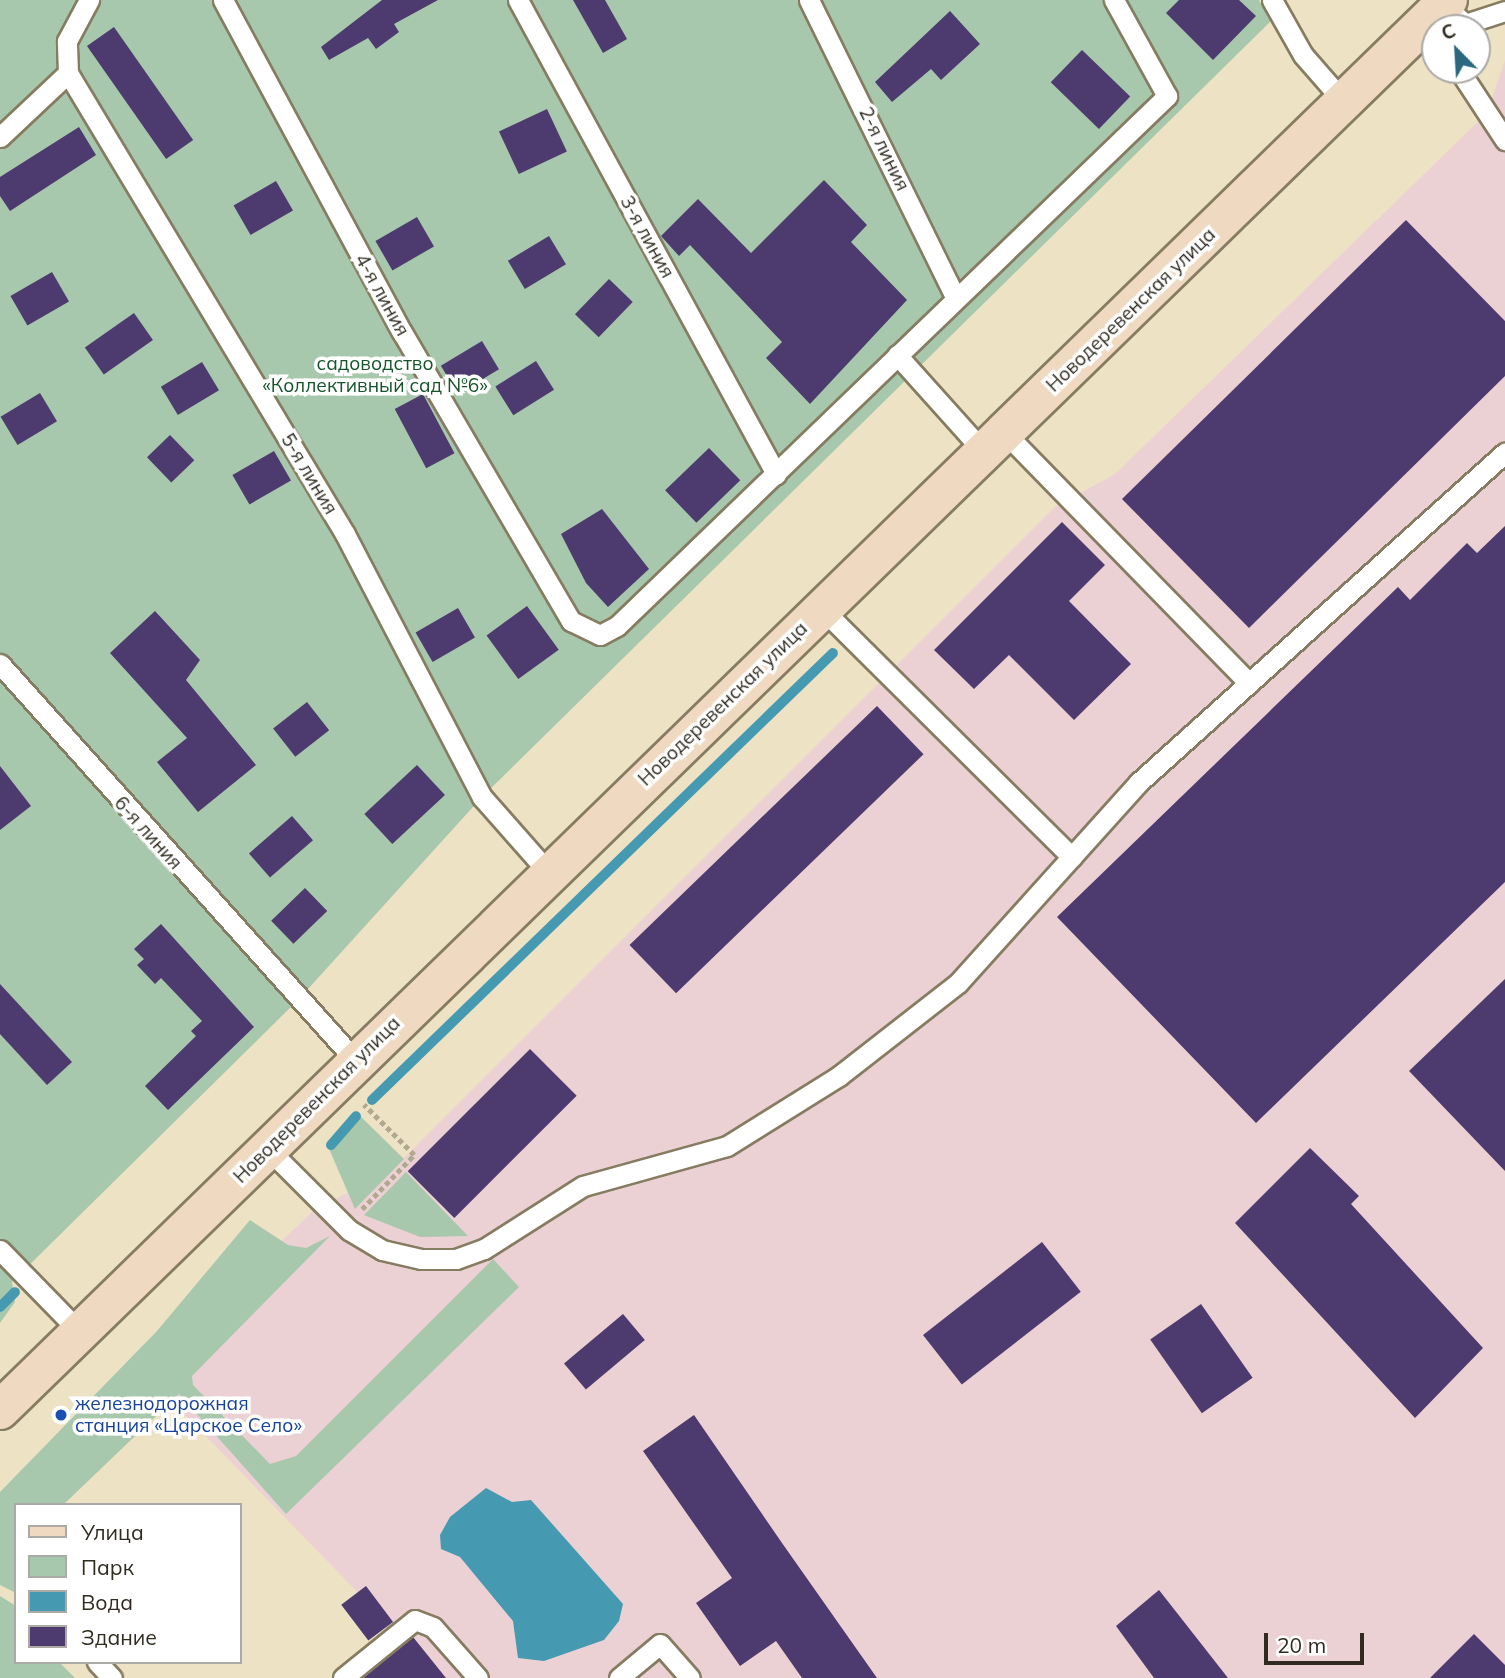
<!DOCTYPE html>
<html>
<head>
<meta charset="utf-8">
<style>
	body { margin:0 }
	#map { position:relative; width:1505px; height:1678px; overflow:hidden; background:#ede2c4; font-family:Mulish,sans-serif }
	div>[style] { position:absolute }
	.industrial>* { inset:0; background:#ebd1d3 }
	.green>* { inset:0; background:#a7c8ac }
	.water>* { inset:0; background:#4599b0 }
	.stream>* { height:10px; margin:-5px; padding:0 5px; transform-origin:5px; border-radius:5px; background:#4599b0 }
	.building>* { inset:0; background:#4d3a6e; transform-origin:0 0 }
	.path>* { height:4.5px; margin-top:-2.25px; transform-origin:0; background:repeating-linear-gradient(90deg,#b1a890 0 5px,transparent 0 8.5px) }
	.roads { filter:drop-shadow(2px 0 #867c61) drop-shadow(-2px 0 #867c61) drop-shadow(0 2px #867c61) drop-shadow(0 -2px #867c61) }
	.service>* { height:19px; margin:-9.5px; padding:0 9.5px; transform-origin:9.5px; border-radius:9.5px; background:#fff }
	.secondary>* { height:38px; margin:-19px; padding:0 19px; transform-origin:19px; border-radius:19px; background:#efd9c1 }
	.dots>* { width:19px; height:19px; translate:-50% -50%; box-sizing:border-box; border:4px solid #fff; border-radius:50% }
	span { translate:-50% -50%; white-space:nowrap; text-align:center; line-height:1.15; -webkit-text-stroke:7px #fff; paint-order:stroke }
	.street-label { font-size:19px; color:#2f2b20 }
	.park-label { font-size:19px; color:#16542a }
	.transit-label { font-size:19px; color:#164399 }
	.left { translate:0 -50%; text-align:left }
	.legend { position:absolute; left:14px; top:1503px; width:228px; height:161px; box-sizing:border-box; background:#fff; border:2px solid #acaaa6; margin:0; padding:9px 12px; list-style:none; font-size:21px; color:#2f2b20 }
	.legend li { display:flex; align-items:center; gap:14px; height:35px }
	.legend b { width:35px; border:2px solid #acaaa6 }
	.north { position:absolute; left:1421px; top:14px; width:70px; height:70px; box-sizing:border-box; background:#fff; border:2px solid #acaaa6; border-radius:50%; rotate:336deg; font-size:19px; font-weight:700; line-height:28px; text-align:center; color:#2f2b20 }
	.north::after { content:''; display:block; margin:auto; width:24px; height:32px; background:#2b677f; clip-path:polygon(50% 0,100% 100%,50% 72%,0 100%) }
	.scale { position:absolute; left:1264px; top:1633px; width:100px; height:32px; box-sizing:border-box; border:4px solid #2f2b20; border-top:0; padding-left:9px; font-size:21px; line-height:24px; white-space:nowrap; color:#2f2b20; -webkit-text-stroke:5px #fff; paint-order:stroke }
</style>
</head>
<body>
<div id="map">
	<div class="industrial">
		<i style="clip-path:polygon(1505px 60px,1505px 1678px,441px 1678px,159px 1388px,170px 1349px,315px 1209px,389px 1173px,1055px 507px,1115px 474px,1487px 113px)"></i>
	</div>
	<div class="green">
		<i style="clip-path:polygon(0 0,1259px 0,1271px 21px,482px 797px,298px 1000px,12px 1282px,15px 1302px,0 1323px)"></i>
		<i style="clip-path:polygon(355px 1111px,404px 1159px,355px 1209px,327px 1144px)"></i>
		<i style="clip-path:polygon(406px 1172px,468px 1236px,420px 1237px,364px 1215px)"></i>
		<i style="clip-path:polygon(250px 1220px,288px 1245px,306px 1248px,330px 1236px,192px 1376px,193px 1385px,270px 1464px,296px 1456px,493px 1259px,519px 1287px,286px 1514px,179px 1394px,63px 1505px,16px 1505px,16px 1593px,0 1585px,0 1492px,157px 1331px)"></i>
		<i style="clip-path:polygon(0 1596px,16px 1606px,16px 1662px,59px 1662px,75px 1678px,0 1678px)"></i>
	</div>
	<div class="water">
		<i style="clip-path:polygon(486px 1488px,512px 1502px,531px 1500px,623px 1604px,619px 1621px,604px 1640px,544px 1661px,518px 1658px,513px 1621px,460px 1557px,441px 1549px,440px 1535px,450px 1517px)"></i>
	</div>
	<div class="stream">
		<i style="left:372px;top:1100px;width:642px;rotate:-44.12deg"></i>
		<i style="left:331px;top:1145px;width:38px;rotate:-49deg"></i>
		<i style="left:0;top:1307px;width:21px;rotate:-45deg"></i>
	</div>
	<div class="building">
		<i style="clip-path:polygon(382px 0,438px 0,394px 24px,399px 32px,376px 49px,368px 38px,329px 60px,321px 47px)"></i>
		<i style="clip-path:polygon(573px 0,605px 0,627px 39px,603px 53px)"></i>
		<i style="clip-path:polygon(1179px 0,1239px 0,1256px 16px,1213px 60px,1166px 13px)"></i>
		<i style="clip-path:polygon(950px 11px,980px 44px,941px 80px,931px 69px,892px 102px,875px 82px)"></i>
		<i style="left:114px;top:27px;width:138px;height:33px;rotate:55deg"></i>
		<i style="left:1082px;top:50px;width:67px;height:45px;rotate:44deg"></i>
		<i style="left:547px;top:109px;width:47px;height:53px;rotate:65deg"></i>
		<i style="clip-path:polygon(79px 127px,96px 155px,10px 211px,0 196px,0 177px)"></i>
		<i style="clip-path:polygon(824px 180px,867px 225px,851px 242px,907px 300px,810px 404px,766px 358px,782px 342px,690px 245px,679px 256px,661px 236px,698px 199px,751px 253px)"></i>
		<i style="left:276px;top:181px;width:34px;height:49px;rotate:60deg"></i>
		<i style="left:417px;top:217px;width:34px;height:48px;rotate:60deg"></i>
		<i style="clip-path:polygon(1406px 220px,1505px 321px,1505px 376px,1249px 628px,1122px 499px)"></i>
		<i style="left:549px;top:236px;width:33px;height:48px;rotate:59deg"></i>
		<i style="left:52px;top:272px;width:34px;height:48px;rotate:60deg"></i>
		<i style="left:609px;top:279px;width:33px;height:49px;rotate:44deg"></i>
		<i style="left:134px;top:313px;width:33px;height:60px;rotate:55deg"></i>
		<i style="left:482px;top:341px;width:33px;height:48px;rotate:59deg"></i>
		<i style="left:536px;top:361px;width:34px;height:48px;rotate:58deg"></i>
		<i style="left:202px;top:362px;width:33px;height:48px;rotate:59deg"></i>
		<i style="left:40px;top:393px;width:33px;height:46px;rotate:59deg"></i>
		<i style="left:423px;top:394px;width:67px;height:32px;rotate:62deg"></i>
		<i style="left:170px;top:435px;width:35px;height:32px;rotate:46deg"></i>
		<i style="left:709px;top:448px;width:45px;height:61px;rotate:46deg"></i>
		<i style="left:274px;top:451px;width:34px;height:48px;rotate:60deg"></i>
		<i style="clip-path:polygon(602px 509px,649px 569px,608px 607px,586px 583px,561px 534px)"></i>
		<i style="clip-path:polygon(1062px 522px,1105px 565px,1069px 601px,1131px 664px,1074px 720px,1009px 655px,974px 689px,934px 650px)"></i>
		<i style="clip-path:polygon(1505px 526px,1505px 882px,1256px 1123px,1057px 917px,1398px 587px,1410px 600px,1467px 543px,1477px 553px)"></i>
		<i style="left:527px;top:606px;width:54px;height:50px;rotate:54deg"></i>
		<i style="left:458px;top:608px;width:34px;height:49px;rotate:60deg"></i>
		<i style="clip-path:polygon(155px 611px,200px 660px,186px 680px,256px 765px,198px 812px,157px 762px,187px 738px,110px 653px)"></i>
		<i style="left:307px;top:702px;width:36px;height:43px;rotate:52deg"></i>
		<i style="left:877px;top:706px;width:67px;height:344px;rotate:46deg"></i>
		<i style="left:417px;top:765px;width:41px;height:72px;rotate:47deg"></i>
		<i style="clip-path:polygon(0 766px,31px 806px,0 830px)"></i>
		<i style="left:292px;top:816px;width:32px;height:57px;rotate:49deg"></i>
		<i style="left:305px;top:888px;width:32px;height:47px;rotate:46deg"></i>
		<i style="clip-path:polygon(161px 924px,254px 1027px,168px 1110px,145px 1086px,196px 1036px,191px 1031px,202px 1021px,161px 978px,155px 984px,137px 965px,144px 959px,134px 949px)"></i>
		<i style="clip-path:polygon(1505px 979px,1505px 1171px,1409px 1071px)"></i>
		<i style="clip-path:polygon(0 984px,72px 1062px,47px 1085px,0 1034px)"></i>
		<i style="left:530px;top:1049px;width:66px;height:173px;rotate:45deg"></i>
		<i style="clip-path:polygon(1310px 1148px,1359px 1196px,1351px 1204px,1483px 1348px,1415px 1418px,1235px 1223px)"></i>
		<i style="left:1042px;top:1242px;width:63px;height:151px;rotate:52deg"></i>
		<i style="left:1201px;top:1304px;width:90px;height:62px;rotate:55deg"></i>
		<i style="left:623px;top:1314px;width:34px;height:77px;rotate:50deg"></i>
		<i style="clip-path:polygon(694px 1415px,782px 1543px,877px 1678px,802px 1678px,776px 1641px,740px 1666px,696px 1603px,732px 1578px,643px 1451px)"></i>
		<i style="left:366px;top:1586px;width:45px;height:31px;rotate:53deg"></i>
		<i style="clip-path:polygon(1159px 1590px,1228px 1678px,1154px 1678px,1116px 1626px)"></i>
		<i style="clip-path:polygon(1474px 1634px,1505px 1665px,1505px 1678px,1430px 1678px)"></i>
		<i style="clip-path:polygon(413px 1637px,446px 1678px,363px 1678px)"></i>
	</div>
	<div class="path">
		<i style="left:362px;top:1209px;width:75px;rotate:-46.1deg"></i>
		<i style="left:414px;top:1155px;width:71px;rotate:-135deg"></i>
	</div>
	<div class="roads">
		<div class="service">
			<i style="left:223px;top:0;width:377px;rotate:61.7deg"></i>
			<i style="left:402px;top:332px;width:335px;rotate:59.7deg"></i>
			<i style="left:571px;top:621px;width:32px;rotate:26deg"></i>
			<i style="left:600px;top:635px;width:19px;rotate:-28deg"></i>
			<i style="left:617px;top:626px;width:764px;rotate:-43.94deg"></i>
			<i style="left:1167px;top:96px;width:110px;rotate:-118.9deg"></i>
			<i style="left:518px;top:0;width:540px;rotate:61.44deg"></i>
			<i style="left:809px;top:0;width:333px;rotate:63.8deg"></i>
			<i style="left:1272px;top:0;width:63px;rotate:60.6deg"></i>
			<i style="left:1303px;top:55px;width:64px;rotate:48.8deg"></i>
			<i style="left:1444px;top:4px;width:29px;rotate:44deg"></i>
			<i style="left:1465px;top:24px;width:42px;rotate:-18deg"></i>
			<i style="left:1459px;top:70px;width:84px;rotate:56.7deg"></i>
			<i style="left:68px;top:73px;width:538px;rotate:59deg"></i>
			<i style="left:345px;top:534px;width:297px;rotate:62.5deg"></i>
			<i style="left:482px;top:797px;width:101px;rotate:48.6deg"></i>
			<i style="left:0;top:137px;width:93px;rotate:-43.3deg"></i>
			<i style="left:68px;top:73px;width:32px;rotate:-92deg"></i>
			<i style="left:67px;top:41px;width:47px;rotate:-61.8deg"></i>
			<i style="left:897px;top:355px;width:130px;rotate:48.1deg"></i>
			<i style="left:1004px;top:432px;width:351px;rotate:45.7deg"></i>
			<i style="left:822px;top:609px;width:352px;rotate:44.8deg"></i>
			<i style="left:0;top:664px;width:533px;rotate:48.12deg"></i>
			<i style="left:268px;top:1149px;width:115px;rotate:45deg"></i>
			<i style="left:349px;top:1230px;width:39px;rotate:31deg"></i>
			<i style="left:382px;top:1250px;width:40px;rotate:13deg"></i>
			<i style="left:421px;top:1259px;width:35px"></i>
			<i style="left:456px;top:1259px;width:30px;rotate:-20deg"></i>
			<i style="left:484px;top:1249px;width:117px;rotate:-32.5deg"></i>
			<i style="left:583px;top:1186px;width:149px;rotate:-15.5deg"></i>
			<i style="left:727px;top:1146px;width:132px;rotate:-32deg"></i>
			<i style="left:839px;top:1076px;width:151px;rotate:-38deg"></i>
			<i style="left:958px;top:983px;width:269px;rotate:-48deg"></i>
			<i style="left:1138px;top:783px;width:494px;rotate:-42deg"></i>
			<i style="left:0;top:1250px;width:115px;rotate:45.7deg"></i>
			<i style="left:97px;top:1662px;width:22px;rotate:47deg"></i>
			<i style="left:343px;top:1678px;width:92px;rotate:-38.9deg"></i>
			<i style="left:415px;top:1620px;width:19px;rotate:21deg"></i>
			<i style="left:433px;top:1627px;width:68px;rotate:48.6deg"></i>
			<i style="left:619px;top:1678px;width:53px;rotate:-39.7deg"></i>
			<i style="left:660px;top:1644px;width:45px;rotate:48.6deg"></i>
		</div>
		<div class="secondary">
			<i style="left:0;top:1410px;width:2021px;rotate:-44.24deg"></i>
		</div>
	</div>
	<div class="dots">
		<i style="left:61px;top:1415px;background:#1a4fb4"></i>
	</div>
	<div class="street-label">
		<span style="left:884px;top:149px;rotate:64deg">2-я линия</span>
		<span style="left:647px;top:237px;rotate:61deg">3-я линия</span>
		<span style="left:382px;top:295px;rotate:61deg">4-я линия</span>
		<span style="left:1131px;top:310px;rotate:-44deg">Новодеревенская улица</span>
		<span style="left:309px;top:474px;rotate:59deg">5-я линия</span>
		<span style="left:723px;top:704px;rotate:-44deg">Новодеревенская улица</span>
		<span style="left:148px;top:833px;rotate:48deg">6-я линия</span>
		<span style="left:317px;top:1100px;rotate:-45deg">Новодеревенская улица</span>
	</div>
	<div class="park-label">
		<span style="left:375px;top:375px">садоводство<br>«Коллективный сад №6»</span>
	</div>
	<div class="transit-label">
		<span class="left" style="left:75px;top:1415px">железнодорожная<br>станция «Царское Село»</span>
	</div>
	<ul class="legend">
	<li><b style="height:9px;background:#efd9c1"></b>Улица</li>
	<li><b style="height:19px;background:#a7c8ac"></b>Парк</li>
	<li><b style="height:19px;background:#4599b0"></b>Вода</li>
	<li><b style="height:19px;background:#4d3a6e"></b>Здание</li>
	</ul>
	<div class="north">С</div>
	<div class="scale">20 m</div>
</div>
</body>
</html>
